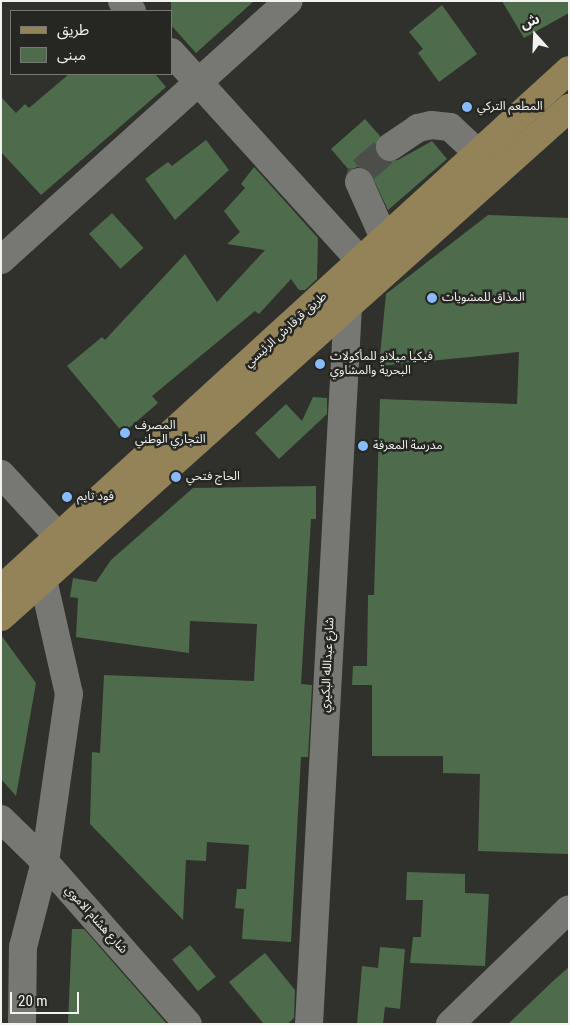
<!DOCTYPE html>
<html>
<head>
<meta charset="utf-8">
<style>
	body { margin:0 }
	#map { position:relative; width:570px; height:1025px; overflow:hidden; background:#30312d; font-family:"Roboto Condensed","Noto Sans Arabic",sans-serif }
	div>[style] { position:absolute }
	.building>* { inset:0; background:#4e6c4b; transform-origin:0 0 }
	.minor-tunnel>* { height:28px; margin-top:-14px; transform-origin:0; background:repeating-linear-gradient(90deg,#4d4e4a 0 28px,transparent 0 42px) }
	.minor>* { height:28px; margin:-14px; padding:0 14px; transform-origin:14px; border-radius:14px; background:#777874 }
	.major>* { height:28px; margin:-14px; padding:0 14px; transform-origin:14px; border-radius:14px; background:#948358 }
	.dots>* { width:14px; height:14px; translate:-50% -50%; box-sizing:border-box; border:2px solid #262723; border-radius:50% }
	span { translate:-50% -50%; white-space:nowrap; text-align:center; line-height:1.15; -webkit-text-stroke:5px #262723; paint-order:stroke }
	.poi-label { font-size:12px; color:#f2f2f0 }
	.left { translate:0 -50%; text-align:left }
	.street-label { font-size:12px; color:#f2f2f0 }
	.frame { position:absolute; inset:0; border:2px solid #f2f2f0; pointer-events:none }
	.legend { position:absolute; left:10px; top:10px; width:162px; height:65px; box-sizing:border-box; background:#262723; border:1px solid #787875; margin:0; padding:6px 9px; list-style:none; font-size:15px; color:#f2f2f0 }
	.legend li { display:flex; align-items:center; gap:10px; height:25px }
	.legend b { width:25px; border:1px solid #787875 }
	.north { position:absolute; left:510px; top:10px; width:50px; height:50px; -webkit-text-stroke:4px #262723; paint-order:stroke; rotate:340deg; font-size:14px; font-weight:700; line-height:20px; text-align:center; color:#f2f2f0 }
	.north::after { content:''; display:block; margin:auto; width:18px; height:22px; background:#f2f2f0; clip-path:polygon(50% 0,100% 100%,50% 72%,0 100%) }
	.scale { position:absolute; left:10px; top:992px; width:69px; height:22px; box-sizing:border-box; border:2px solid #f2f2f0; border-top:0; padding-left:6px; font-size:15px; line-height:18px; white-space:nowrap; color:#f2f2f0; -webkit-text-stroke:4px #262723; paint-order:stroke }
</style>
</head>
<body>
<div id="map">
	<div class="building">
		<i style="clip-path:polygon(171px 1px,254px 1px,196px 53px,171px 25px)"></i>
		<i style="clip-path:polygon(502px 1px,569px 1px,569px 13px,524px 38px)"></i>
		<i style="clip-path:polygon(442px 5px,477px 54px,439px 82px,418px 53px,423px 49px,409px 32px)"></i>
		<i style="clip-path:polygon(69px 74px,155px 74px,166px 87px,41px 195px,1px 152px,1px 97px,16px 113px,25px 104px,29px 108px)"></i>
		<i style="clip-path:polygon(365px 119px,380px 136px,375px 149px,384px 161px,398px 160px,432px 141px,447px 159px,388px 210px,369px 170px,360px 166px,349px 170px,331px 149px)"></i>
		<i style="clip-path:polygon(206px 140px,229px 170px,175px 220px,145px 179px,168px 162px,172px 166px)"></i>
		<i style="clip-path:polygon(254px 167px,318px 238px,317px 279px,305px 290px,299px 290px,291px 279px,259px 314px,255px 311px,152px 396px,158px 403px,123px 433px,67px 366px,102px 337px,105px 340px,185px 254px,217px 302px,265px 250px,227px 244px,240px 232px,224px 211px,245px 188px,241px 184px)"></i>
		<i style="left:112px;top:213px;width:47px;height:31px;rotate:48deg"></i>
		<i style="clip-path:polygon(488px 215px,569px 218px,569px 854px,478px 851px,480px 774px,443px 773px,443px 756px,372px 756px,372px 685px,352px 685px,353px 666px,367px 666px,368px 595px,374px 595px,380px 399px,517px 404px,519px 352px,379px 366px,386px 294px)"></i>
		<i style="clip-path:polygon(313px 397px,327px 398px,327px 414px,279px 459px,255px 433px,286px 404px,302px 421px)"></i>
		<i style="clip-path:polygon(316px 486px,316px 519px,311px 519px,301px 684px,312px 685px,308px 757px,301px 757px,291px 942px,242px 939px,244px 909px,235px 908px,237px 889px,246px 889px,249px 845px,207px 842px,206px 861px,186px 860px,183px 920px,90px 824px,92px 752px,100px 753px,104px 675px,254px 681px,257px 624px,190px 621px,189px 653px,76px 637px,78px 598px,70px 597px,73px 578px,96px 582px,111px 560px,193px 488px)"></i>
		<i style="clip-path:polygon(1px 635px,36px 683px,16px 796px,1px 779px)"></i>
		<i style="clip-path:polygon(407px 872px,465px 874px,465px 893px,489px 894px,485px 966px,410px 963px,413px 937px,421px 937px,423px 900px,406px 900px)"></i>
		<i style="clip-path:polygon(72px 929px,84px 929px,167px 1024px,68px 1024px)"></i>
		<i style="left:190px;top:945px;width:41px;height:23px;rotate:51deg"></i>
		<i style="clip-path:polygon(380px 947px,405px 949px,400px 1009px,385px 1007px,383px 1024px,357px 1024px,362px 966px,378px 968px)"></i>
		<i style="clip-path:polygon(265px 953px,295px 990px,294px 1018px,287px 1024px,264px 1024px,229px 982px)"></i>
		<i style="clip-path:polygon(569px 967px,569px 1024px,508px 1024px,552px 982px)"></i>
	</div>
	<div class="minor-tunnel">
		<i style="left:359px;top:182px;width:11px;rotate:-75deg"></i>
		<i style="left:362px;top:171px;width:37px;rotate:-41deg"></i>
	</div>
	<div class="minor">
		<i style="left:122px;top:1px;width:14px;rotate:45deg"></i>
		<i style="left:171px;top:52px;width:285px;rotate:47.8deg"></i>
		<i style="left:390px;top:147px;width:34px;rotate:-34deg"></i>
		<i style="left:418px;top:128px;width:13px;rotate:-13deg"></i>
		<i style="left:431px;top:125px;width:19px;rotate:6deg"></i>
		<i style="left:450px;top:127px;width:37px;rotate:43deg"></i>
		<i style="left:359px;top:182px;width:64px;rotate:65.9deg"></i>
		<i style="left:1px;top:260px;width:387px;rotate:-42deg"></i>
		<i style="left:1px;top:474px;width:84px;rotate:47.4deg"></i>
		<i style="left:1px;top:819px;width:62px;rotate:44.3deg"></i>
		<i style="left:45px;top:862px;width:216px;rotate:48.6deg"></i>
		<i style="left:22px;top:1024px;width:77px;rotate:-89.3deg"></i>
		<i style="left:23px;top:947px;width:88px;rotate:-75.5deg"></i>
		<i style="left:45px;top:862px;width:170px;rotate:-81.9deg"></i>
		<i style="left:69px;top:694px;width:117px;rotate:-102.8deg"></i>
		<i style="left:309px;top:1024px;width:718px;rotate:-86.89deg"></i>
		<i style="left:450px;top:1024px;width:165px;rotate:-44deg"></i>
	</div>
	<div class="major">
		<i style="left:1px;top:589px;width:769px;rotate:-42.42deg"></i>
		<i style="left:1px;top:617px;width:763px;rotate:-41.86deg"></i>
	</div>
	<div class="dots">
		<i style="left:467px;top:107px;background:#87bbfb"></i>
		<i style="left:432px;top:298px;background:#87bbfb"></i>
		<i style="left:320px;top:364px;background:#87bbfb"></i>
		<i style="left:125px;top:433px;background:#87bbfb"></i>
		<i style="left:363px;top:446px;background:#87bbfb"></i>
		<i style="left:176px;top:477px;background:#87bbfb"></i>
		<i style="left:67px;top:497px;background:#87bbfb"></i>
	</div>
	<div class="poi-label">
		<span class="left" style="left:477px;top:107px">المطعم التركي</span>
		<span class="left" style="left:442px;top:298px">المذاق للمشويات</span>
		<span class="left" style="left:330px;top:364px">فيكيا ميلانو للمأكولات<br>البحرية والمشاوي</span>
		<span class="left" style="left:135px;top:433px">المصرف<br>التجاري الوطني</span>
		<span class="left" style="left:373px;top:446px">مدرسة المعرفة</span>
		<span class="left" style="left:186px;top:477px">الحاج فتحي</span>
		<span class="left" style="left:77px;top:497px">فود تايم</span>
	</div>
	<div class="street-label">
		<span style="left:286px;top:330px;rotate:-42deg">طريق قرقارش الرئيسي</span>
		<span style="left:328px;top:665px;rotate:-87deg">شارع عبدالله البكيري</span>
		<span style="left:96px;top:920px;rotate:48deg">شارع هشام الاموي</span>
	</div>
	<div class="frame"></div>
	<ul class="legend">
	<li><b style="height:6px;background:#948358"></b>طريق</li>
	<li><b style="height:14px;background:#4e6c4b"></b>مبنى</li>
	</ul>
	<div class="north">ش</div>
	<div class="scale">20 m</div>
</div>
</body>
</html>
